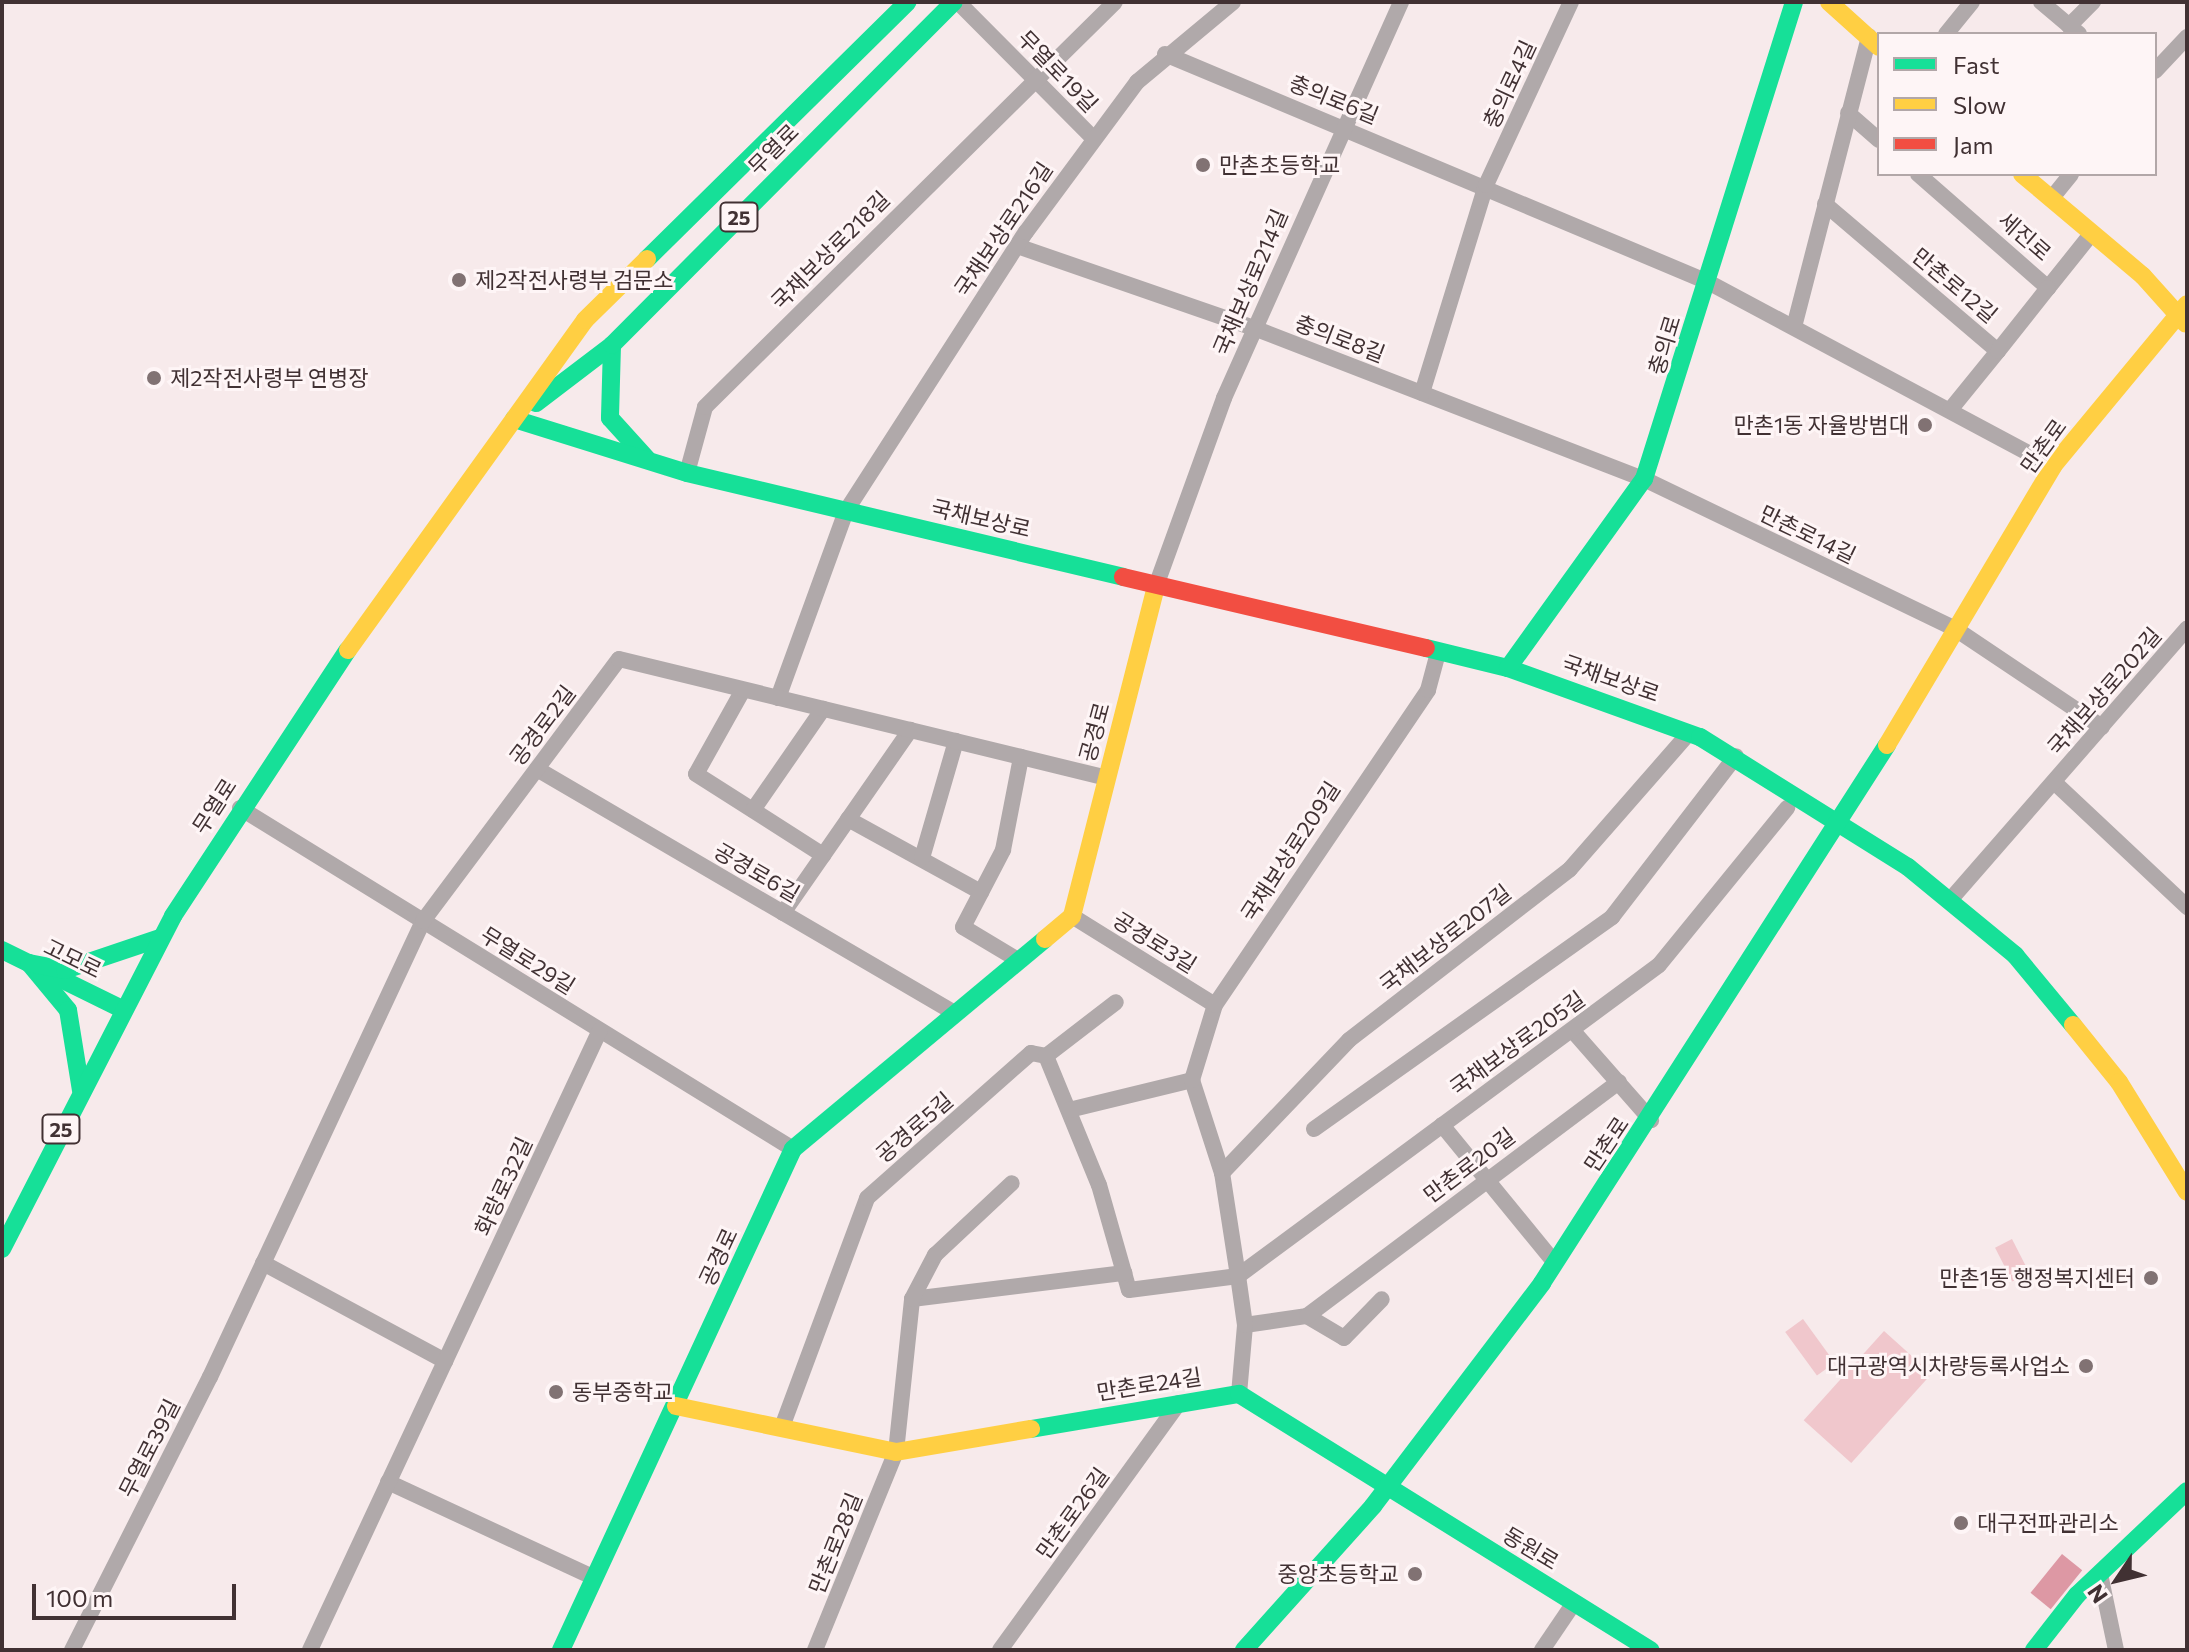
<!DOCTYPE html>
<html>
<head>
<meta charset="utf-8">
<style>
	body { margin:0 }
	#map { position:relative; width:2189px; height:1652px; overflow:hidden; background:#f7eaeb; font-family:Commissioner,"Noto Sans KR",sans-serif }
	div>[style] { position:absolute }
	.green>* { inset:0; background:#f0c7cc; transform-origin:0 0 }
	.water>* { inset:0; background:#dd98a4; transform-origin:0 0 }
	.street>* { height:16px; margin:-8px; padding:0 8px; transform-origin:8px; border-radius:8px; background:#b0a9aa }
	.fast>* { height:18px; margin:-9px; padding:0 9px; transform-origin:9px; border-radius:9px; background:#16e098 }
	.slow>* { height:18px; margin:-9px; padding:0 9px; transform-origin:9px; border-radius:9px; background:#ffcf43 }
	.jam>* { height:18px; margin:-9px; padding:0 9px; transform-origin:9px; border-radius:9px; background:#f24e42 }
	.dots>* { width:22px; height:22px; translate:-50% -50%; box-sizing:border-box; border:4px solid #fef5f6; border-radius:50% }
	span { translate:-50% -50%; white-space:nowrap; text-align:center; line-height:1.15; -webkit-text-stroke:6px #fef5f6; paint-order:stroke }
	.shield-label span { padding:2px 6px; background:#fef5f6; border:2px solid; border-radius:6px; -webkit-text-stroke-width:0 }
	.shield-label { font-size:20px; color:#413133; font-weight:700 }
	.street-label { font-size:22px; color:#413133 }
	.poi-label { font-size:22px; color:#413133 }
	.left { translate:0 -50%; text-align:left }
	.right { translate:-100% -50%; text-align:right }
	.frame { position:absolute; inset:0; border:4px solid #413133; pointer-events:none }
	.legend { position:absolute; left:1877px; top:32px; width:280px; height:144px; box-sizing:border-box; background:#fef5f6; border:2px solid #b2a7a8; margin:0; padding:10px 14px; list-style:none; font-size:24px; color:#413133 }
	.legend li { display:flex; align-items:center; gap:16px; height:40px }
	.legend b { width:40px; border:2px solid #b2a7a8 }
	.north { position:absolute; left:2077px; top:1540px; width:80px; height:80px; -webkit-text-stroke:6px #fef5f6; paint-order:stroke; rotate:235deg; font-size:22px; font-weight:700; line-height:32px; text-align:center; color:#413133 }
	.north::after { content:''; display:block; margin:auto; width:28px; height:36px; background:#413133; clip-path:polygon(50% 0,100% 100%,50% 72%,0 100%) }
	.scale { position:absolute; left:32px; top:1584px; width:204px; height:36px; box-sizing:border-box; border:4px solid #413133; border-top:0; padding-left:10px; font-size:24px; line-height:28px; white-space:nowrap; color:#413133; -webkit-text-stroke:6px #fef5f6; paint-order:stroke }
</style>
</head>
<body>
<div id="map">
	<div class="green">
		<i style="left:2012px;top:1239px;width:38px;height:19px;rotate:63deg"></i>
		<i style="left:1803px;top:1319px;width:54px;height:22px;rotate:54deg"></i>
		<i style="left:1884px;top:1331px;width:64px;height:120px;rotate:42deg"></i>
	</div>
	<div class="water">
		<i style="left:2062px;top:1554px;width:26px;height:50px;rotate:39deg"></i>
	</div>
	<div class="street">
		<i style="left:958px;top:2px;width:190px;rotate:45.2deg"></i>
		<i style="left:2041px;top:2px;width:50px;rotate:40.1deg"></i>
		<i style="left:2069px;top:26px;width:34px;rotate:-45deg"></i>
		<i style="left:1946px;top:34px;width:41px;rotate:-50.9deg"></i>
		<i style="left:1165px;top:54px;width:589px;rotate:22.78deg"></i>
		<i style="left:1708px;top:282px;width:391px;rotate:28.1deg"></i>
		<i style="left:2155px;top:71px;width:47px;rotate:-46.7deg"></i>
		<i style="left:1848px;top:113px;width:41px;rotate:41.1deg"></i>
		<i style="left:1918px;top:174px;width:173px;rotate:41.2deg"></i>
		<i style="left:2048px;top:288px;width:70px;rotate:-51.3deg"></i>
		<i style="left:2051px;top:199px;width:32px;rotate:-51deg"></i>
		<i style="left:1825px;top:204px;width:227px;rotate:40.4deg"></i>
		<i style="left:1998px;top:351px;width:76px;rotate:129.1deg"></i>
		<i style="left:1017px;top:246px;width:251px;rotate:19.1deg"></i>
		<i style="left:1254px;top:328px;width:418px;rotate:21.2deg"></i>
		<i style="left:1644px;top:479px;width:344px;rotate:25.7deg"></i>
		<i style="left:1954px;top:628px;width:178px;rotate:33.8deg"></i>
		<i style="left:1794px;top:327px;width:300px;rotate:-75.5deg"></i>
		<i style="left:1998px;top:351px;width:80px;rotate:-51.6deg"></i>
		<i style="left:1422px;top:393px;width:218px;rotate:-72.9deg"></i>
		<i style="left:1486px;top:185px;width:202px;rotate:-65.1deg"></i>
		<i style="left:687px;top:473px;width:68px;rotate:-74.7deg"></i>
		<i style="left:705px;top:407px;width:576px;rotate:-44.65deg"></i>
		<i style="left:1156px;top:586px;width:200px;rotate:-70.1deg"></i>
		<i style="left:1224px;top:398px;width:434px;rotate:-65.9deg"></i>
		<i style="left:743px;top:690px;width:96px;rotate:119.2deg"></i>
		<i style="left:696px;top:774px;width:151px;rotate:32.5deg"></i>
		<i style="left:778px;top:698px;width:199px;rotate:-70deg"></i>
		<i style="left:846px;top:511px;width:332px;rotate:-57.2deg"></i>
		<i style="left:1026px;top:232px;width:187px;rotate:-53.5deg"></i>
		<i style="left:1137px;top:82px;width:125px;rotate:-39.8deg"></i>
		<i style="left:537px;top:769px;width:484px;rotate:30.3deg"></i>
		<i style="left:2054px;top:782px;width:183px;rotate:43.2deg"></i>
		<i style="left:240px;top:808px;width:650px;rotate:31.66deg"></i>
		<i style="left:753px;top:810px;width:123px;rotate:-55.3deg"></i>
		<i style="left:848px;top:819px;width:152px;rotate:28.8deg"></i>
		<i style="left:922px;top:858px;width:122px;rotate:-73.8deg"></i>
		<i style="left:1951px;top:899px;width:359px;rotate:-48.9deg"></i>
		<i style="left:783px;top:913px;width:223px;rotate:-55.2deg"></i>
		<i style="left:1072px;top:916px;width:168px;rotate:31.9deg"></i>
		<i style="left:1018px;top:960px;width:64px;rotate:-149deg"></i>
		<i style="left:963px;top:927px;width:87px;rotate:-62.5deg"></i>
		<i style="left:1003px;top:850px;width:95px;rotate:-79deg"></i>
		<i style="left:1572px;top:1030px;width:120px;rotate:48.7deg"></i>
		<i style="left:1046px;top:1056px;width:139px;rotate:67.7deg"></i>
		<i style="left:1099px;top:1185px;width:109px;rotate:74.1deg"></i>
		<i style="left:1129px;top:1290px;width:110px;rotate:-7.3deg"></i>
		<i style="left:1238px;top:1276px;width:523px;rotate:-36.45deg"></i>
		<i style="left:1659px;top:965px;width:203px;rotate:-50.8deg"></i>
		<i style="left:1069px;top:1110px;width:127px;rotate:-13.7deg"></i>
		<i style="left:1442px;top:1125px;width:178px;rotate:50.7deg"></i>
		<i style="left:1314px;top:1129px;width:366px;rotate:-35.4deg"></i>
		<i style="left:1612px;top:917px;width:203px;rotate:-52.4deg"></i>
		<i style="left:1222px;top:1173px;width:184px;rotate:-46.3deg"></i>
		<i style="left:1349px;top:1040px;width:279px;rotate:-37.7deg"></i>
		<i style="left:1570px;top:869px;width:181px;rotate:-48.8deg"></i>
		<i style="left:263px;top:1263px;width:207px;rotate:28.3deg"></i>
		<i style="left:912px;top:1299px;width:214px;rotate:-7deg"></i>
		<i style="left:1307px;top:1316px;width:43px;rotate:30.7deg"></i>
		<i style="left:1344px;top:1338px;width:54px;rotate:-45.7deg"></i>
		<i style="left:1245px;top:1325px;width:63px;rotate:-8.3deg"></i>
		<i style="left:1307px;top:1316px;width:390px;rotate:-36.9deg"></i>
		<i style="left:1239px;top:1394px;width:69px;rotate:-85deg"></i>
		<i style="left:1245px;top:1325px;width:49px;rotate:-98.1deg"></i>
		<i style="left:1238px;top:1276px;width:104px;rotate:-98.8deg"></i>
		<i style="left:1222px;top:1173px;width:98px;rotate:-107.9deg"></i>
		<i style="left:1192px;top:1080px;width:78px;rotate:-73deg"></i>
		<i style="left:1215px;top:1005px;width:380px;rotate:-55.9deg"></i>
		<i style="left:1428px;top:690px;width:39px;rotate:-75deg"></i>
		<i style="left:782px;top:1427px;width:244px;rotate:-69.6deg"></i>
		<i style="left:867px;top:1198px;width:219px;rotate:-41.5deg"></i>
		<i style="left:1031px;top:1053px;width:15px;rotate:11deg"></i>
		<i style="left:1046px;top:1056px;width:88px;rotate:-37.6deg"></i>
		<i style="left:388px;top:1482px;width:228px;rotate:24.9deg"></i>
		<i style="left:2100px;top:1574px;width:78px;rotate:78.1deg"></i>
		<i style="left:72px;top:1650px;width:306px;rotate:-63.2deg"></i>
		<i style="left:210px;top:1377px;width:503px;rotate:-64.96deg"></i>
		<i style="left:423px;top:921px;width:327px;rotate:-53.2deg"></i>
		<i style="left:619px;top:659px;width:502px;rotate:13.7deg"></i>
		<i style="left:310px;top:1650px;width:684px;rotate:-64.93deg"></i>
		<i style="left:815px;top:1650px;width:214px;rotate:-67.8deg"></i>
		<i style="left:896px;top:1452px;width:154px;rotate:-84deg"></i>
		<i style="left:912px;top:1299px;width:50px;rotate:-62.4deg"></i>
		<i style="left:935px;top:1255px;width:105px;rotate:-43.1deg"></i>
		<i style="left:1000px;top:1650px;width:305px;rotate:-54.1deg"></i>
		<i style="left:1542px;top:1650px;width:57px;rotate:-55.8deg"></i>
	</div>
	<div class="fast">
		<i style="left:647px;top:259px;width:366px;rotate:-44.6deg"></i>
		<i style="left:612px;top:345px;width:73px;rotate:91.6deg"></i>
		<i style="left:610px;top:418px;width:55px;rotate:47.9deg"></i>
		<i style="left:536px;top:403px;width:96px;rotate:-37.3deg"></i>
		<i style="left:612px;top:345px;width:484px;rotate:-45.1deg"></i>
		<i style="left:514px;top:419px;width:181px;rotate:17.3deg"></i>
		<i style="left:687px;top:473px;width:448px;rotate:13.4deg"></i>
		<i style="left:1426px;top:648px;width:84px;rotate:13.7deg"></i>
		<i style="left:1508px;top:668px;width:204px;rotate:19.8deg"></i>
		<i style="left:1700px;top:737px;width:245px;rotate:32deg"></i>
		<i style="left:1908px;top:867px;width:139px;rotate:39.4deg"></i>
		<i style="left:2015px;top:955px;width:91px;rotate:50.4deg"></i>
		<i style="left:1508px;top:668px;width:233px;rotate:-54.3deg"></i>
		<i style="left:1644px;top:479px;width:500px;rotate:-72.54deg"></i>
		<i style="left:2px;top:950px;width:134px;rotate:26.2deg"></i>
		<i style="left:29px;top:963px;width:61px;rotate:50.3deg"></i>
		<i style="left:68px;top:1010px;width:81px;rotate:80.8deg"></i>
		<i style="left:29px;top:963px;width:37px;rotate:11deg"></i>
		<i style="left:65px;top:970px;width:100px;rotate:-18.6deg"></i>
		<i style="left:2px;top:1249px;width:374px;rotate:-62.8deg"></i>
		<i style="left:173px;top:916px;width:318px;rotate:-56.7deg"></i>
		<i style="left:1031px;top:1429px;width:211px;rotate:-9.6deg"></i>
		<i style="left:1239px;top:1394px;width:485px;rotate:31.9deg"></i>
		<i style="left:561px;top:1650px;width:552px;rotate:-65.15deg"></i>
		<i style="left:793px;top:1149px;width:328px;rotate:-39.8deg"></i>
		<i style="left:1244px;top:1650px;width:193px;rotate:-48.1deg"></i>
		<i style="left:1373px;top:1506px;width:280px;rotate:-52.8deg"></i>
		<i style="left:1542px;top:1283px;width:639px;rotate:-57.33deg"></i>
		<i style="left:2034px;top:1650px;width:70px;rotate:-52deg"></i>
		<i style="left:2077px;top:1595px;width:151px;rotate:-43.4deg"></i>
	</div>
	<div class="slow">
		<i style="left:1829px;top:2px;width:67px;rotate:42deg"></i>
		<i style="left:2022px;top:174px;width:158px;rotate:40.1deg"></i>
		<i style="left:2143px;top:276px;width:64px;rotate:48.1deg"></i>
		<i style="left:348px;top:650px;width:406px;rotate:-54.3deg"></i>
		<i style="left:585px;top:320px;width:87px;rotate:-44.5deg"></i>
		<i style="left:1887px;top:745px;width:325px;rotate:-59.2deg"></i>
		<i style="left:2053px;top:466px;width:210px;rotate:-50.4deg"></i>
		<i style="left:1045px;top:939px;width:35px;rotate:-40deg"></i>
		<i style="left:1072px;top:916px;width:341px;rotate:-75.7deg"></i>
		<i style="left:2073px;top:1025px;width:73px;rotate:51.1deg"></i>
		<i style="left:2119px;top:1082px;width:129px;rotate:58.3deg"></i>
		<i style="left:676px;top:1406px;width:225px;rotate:11.8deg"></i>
		<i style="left:896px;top:1452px;width:137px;rotate:-9.7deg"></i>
	</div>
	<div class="jam">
		<i style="left:1123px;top:577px;width:311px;rotate:13.2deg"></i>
	</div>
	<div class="dots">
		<i style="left:1203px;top:165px;background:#817273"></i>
		<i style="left:459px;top:280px;background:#817273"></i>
		<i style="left:154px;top:378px;background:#817273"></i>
		<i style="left:1925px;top:425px;background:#817273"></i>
		<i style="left:2151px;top:1278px;background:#817273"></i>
		<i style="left:2086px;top:1366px;background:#817273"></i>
		<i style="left:556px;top:1392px;background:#817273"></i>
		<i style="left:1961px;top:1523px;background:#817273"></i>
		<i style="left:1415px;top:1574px;background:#817273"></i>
	</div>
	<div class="shield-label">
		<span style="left:739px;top:217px">25</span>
		<span style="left:61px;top:1129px">25</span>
	</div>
	<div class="street-label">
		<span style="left:1058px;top:71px;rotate:46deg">무열로19길</span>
		<span style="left:1509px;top:84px;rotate:-65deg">충의로4길</span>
		<span style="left:1334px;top:99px;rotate:22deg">충의로6길</span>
		<span style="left:773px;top:149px;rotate:-45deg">무열로</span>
		<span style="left:1003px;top:229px;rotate:-56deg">국채보상로216길</span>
		<span style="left:2025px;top:236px;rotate:41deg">세진로</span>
		<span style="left:830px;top:250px;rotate:-45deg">국채보상로218길</span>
		<span style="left:1250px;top:282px;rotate:-67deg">국채보상로214길</span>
		<span style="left:1955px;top:285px;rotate:40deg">만촌로12길</span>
		<span style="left:1340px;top:338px;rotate:21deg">충의로8길</span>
		<span style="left:1664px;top:345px;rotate:-73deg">충의로</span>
		<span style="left:2043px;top:446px;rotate:-54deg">만촌로</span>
		<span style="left:981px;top:518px;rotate:13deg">국채보상로</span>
		<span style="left:1808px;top:534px;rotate:26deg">만촌로14길</span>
		<span style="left:1611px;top:678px;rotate:19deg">국채보상로</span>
		<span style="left:2104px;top:691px;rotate:-49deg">국채보상로202길</span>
		<span style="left:542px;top:725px;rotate:-53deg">공경로2길</span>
		<span style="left:1094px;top:732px;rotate:-75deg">공경로</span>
		<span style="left:214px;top:806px;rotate:-57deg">무열로</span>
		<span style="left:1290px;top:851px;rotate:-57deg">국채보상로209길</span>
		<span style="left:757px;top:872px;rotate:30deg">공경로6길</span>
		<span style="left:1445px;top:938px;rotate:-38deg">국채보상로207길</span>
		<span style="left:1155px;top:942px;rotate:32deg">공경로3길</span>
		<span style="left:73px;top:958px;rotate:26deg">고모로</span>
		<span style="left:528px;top:960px;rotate:32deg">무열로29길</span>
		<span style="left:1517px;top:1043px;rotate:-36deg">국채보상로205길</span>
		<span style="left:914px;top:1127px;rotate:-41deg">공경로5길</span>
		<span style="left:1606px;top:1144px;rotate:-56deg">만촌로</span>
		<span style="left:1469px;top:1165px;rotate:-37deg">만촌로20길</span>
		<span style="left:503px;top:1186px;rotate:-65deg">화랑로32길</span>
		<span style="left:718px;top:1257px;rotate:-65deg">공경로</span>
		<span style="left:1149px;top:1384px;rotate:-9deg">만촌로24길</span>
		<span style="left:149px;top:1448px;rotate:-63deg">무열로39길</span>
		<span style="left:1072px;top:1513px;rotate:-54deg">만촌로26길</span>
		<span style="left:835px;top:1543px;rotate:-68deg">만촌로28길</span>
		<span style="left:1531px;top:1548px;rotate:31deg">동원로</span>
	</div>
	<div class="poi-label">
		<span class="left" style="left:1219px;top:165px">만촌초등학교</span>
		<span class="left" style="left:475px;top:280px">제2작전사령부 검문소</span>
		<span class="left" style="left:170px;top:378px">제2작전사령부 연병장</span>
		<span class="right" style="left:1909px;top:425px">만촌1동 자율방범대</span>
		<span class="right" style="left:2135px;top:1278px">만촌1동 행정복지센터</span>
		<span class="right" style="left:2070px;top:1366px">대구광역시차량등록사업소</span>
		<span class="left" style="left:572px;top:1392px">동부중학교</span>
		<span class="left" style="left:1977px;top:1523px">대구전파관리소</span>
		<span class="right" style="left:1399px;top:1574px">중앙초등학교</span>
	</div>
	<div class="frame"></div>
	<ul class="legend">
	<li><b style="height:10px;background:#16e098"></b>Fast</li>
	<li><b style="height:10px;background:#ffcf43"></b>Slow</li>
	<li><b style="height:10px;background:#f24e42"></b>Jam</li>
	</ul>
	<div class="north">N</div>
	<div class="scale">100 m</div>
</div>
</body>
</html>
